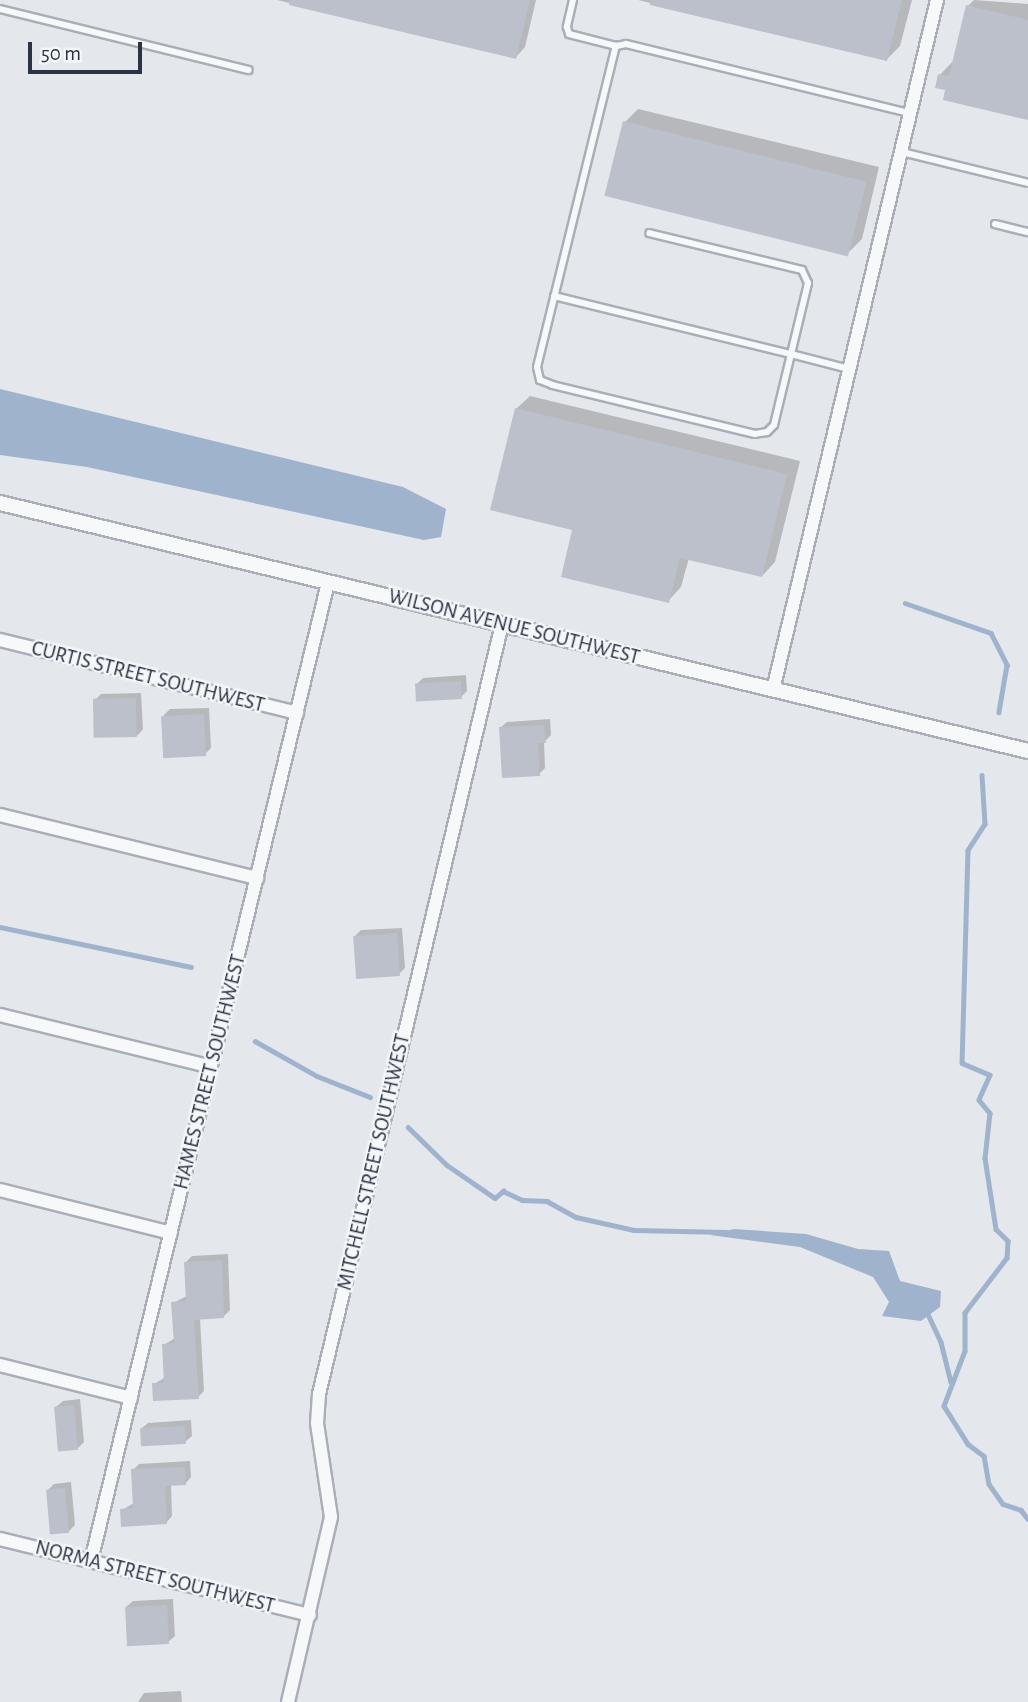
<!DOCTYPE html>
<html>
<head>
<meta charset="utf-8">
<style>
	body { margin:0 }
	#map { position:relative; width:1028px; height:1702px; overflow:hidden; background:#e4e7ec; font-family:"Alegreya Sans",sans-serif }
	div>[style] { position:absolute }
	.water>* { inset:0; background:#9fb4cc }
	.shadow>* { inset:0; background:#0003 }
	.stream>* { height:4.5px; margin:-2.25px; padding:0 2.25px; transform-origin:2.25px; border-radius:2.25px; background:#9fb4cc }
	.building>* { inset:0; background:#bbc0ca; transform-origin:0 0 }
	.roads { filter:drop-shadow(2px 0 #a9aeb7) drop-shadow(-2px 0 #a9aeb7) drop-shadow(0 2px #a9aeb7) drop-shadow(0 -2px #a9aeb7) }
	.service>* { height:6px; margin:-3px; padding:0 3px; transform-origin:3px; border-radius:3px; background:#f7f8fa }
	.minor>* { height:12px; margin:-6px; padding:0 6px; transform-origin:6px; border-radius:6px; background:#f7f8fa }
	.tertiary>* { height:14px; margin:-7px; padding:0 7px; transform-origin:7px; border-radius:7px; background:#f7f8fa }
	span { translate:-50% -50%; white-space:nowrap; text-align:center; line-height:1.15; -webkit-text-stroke:5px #f4f6f9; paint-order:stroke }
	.street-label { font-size:21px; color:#2b3445 }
	.scale { position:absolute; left:28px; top:42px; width:114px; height:32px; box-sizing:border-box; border:4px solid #2b3445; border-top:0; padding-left:9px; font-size:21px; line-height:24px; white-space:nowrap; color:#2b3445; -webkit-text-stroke:5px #f4f6f9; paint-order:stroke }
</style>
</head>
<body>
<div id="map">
	<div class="water">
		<i style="clip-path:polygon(0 389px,403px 487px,446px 509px,441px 537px,424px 540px,87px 467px,0 455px)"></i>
		<i style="clip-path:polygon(734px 1229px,806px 1234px,858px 1249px,889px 1251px,900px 1281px,941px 1291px,940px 1307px,921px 1321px,882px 1316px,889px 1302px,873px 1277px,800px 1247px,710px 1235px)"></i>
	</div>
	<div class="shadow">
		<i style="clip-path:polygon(277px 0,536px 0,525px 47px,516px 57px)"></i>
		<i style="clip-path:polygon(638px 0,912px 0,900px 46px,887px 59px)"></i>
		<i style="clip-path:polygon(974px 0,1028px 4px,1028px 118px,948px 89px,940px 75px,953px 61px,968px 6px)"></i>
		<i style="clip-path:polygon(638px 109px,879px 167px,862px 239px,848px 253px,625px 122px)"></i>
		<i style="clip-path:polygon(530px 396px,800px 461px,775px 562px,762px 576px,689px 558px,681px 587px,668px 601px,574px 529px,516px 409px)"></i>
		<i style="clip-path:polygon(466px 675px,467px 691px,461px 697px,417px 684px,423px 678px)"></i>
		<i style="clip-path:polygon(141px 693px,143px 729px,137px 736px,95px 700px,101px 694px)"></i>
		<i style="clip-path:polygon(209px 708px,211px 748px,205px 754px,163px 716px,170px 709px)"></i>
		<i style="clip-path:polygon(550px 719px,551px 735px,544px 742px,545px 768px,539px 774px,500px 728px,507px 722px)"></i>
		<i style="clip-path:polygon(402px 928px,405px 968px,399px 974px,355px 936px,361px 930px)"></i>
		<i style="clip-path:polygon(228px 1254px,230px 1310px,224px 1316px,200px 1318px,204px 1391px,198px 1397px,154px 1384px,166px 1377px,164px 1345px,175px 1338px,173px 1303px,187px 1296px,185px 1263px,192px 1256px)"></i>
		<i style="clip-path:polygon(80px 1399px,84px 1442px,77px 1449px,56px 1407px,63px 1401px)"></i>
		<i style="clip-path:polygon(191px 1420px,192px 1436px,185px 1442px,141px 1429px,148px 1423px)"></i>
		<i style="clip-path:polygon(190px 1461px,191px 1477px,185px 1484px,171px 1484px,172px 1516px,166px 1523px,122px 1510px,134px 1503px,133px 1470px,139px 1464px)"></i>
		<i style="clip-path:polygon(71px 1482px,75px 1525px,68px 1532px,48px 1490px,54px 1484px)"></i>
		<i style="clip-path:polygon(173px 1599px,175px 1636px,168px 1642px,126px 1607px,133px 1601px)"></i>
		<i style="clip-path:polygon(181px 1691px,182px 1702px,138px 1702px,144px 1693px)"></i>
	</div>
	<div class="stream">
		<i style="left:905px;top:603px;width:91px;rotate:19.2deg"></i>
		<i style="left:991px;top:633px;width:36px;rotate:63deg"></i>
		<i style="left:1007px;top:665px;width:48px;rotate:99.7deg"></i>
		<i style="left:982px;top:775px;width:49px;rotate:86.5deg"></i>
		<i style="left:985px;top:824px;width:31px;rotate:123deg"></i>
		<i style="left:968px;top:850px;width:213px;rotate:91.6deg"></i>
		<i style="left:962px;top:1063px;width:30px;rotate:23deg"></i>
		<i style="left:990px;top:1075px;width:27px;rotate:114deg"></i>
		<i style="left:979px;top:1100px;width:17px;rotate:50deg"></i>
		<i style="left:990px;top:1113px;width:45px;rotate:96.3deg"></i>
		<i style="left:985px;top:1158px;width:72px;rotate:81.2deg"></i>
		<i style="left:996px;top:1229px;width:17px;rotate:45deg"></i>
		<i style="left:1008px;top:1241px;width:17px;rotate:93deg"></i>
		<i style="left:1007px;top:1258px;width:69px;rotate:127.4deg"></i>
		<i style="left:965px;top:1313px;width:38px;rotate:90deg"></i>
		<i style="left:965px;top:1351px;width:59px;rotate:110.9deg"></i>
		<i style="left:944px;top:1406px;width:45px;rotate:57.7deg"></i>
		<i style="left:968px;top:1444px;width:20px;rotate:37deg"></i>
		<i style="left:984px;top:1456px;width:28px;rotate:80deg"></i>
		<i style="left:989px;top:1484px;width:24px;rotate:55deg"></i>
		<i style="left:1003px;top:1504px;width:19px;rotate:18deg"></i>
		<i style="left:1021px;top:1510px;width:11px;rotate:52deg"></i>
		<i style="left:0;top:927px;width:195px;rotate:11.8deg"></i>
		<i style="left:255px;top:1041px;width:71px;rotate:29.4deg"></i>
		<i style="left:317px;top:1076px;width:57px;rotate:21.6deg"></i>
		<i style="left:408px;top:1127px;width:54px;rotate:44.3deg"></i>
		<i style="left:447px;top:1165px;width:58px;rotate:34.5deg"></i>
		<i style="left:495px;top:1198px;width:11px;rotate:-41deg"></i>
		<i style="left:503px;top:1191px;width:21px;rotate:25deg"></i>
		<i style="left:522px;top:1200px;width:25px;rotate:2deg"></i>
		<i style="left:547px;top:1201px;width:33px;rotate:29deg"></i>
		<i style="left:576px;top:1217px;width:59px;rotate:12.6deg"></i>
		<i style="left:634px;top:1230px;width:92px;rotate:1.2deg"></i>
		<i style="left:927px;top:1312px;width:33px;rotate:65deg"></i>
		<i style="left:941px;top:1342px;width:41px;rotate:76deg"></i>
	</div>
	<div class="building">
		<i style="clip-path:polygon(290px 0,530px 0,516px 59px,289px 5px)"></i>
		<i style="clip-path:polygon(651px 0,902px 0,887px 61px,650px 5px)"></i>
		<i style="clip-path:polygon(966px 5px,1028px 20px,1028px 120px,943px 100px,945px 90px,935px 88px,938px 74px,949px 76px)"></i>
		<i style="left:623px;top:121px;width:251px;height:77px;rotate:14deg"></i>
		<i style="clip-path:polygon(515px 408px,787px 474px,762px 577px,680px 558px,669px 603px,561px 577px,572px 530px,490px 510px)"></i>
		<i style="left:461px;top:681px;width:18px;height:46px;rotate:87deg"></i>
		<i style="left:136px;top:698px;width:39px;height:43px;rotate:89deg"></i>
		<i style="left:204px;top:714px;width:42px;height:43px;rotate:87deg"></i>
		<i style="clip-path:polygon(544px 725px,546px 743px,538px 743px,540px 776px,502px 778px,499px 727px)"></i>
		<i style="left:397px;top:933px;width:43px;height:44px;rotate:86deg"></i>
		<i style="clip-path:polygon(222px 1260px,224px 1318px,194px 1320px,199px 1399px,153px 1401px,152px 1383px,164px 1383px,162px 1344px,174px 1343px,171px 1302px,186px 1301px,184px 1262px)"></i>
		<i style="left:74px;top:1405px;width:45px;height:20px;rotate:85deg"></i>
		<i style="left:185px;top:1426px;width:18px;height:45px;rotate:87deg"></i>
		<i style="clip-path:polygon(185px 1467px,186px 1485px,165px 1486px,167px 1524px,121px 1527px,120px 1509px,133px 1508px,131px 1469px)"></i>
		<i style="left:65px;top:1488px;width:45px;height:19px;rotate:85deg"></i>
		<i style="left:167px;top:1605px;width:39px;height:42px;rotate:87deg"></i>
	</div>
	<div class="roads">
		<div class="service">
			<i style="left:573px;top:0;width:28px;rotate:103deg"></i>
			<i style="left:567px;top:27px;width:7px;rotate:74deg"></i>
			<i style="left:569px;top:34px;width:49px;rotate:14.3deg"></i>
			<i style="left:0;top:9px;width:256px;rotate:13.8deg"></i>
			<i style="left:902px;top:152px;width:130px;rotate:13.8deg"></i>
			<i style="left:995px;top:224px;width:34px;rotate:14deg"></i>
			<i style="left:554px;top:296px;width:244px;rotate:13.8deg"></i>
			<i style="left:791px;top:354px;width:73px;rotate:-76.5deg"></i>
			<i style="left:808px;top:283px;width:14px;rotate:-115deg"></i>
			<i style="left:802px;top:270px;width:157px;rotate:-166.4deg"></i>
			<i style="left:849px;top:369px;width:60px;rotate:-165.5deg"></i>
			<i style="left:791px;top:354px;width:73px;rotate:103.5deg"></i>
			<i style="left:774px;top:425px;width:10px;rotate:135deg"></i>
			<i style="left:767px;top:432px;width:12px;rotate:171deg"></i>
			<i style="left:755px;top:434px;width:208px;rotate:-166.4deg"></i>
			<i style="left:553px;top:385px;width:14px;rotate:-159deg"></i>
			<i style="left:540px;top:380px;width:13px;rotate:-103deg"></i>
			<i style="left:537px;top:367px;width:331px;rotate:-76.2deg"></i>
			<i style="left:616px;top:46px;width:10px;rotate:-11deg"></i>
			<i style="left:626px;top:44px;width:292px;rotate:13.7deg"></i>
		</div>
		<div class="minor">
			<i style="left:0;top:640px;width:306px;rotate:13.8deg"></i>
			<i style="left:773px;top:690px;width:709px;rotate:-76.63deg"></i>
			<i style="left:0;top:815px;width:265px;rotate:13.8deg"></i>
			<i style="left:0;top:1015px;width:217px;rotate:13.8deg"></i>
			<i style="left:0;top:1190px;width:176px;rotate:14.1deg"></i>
			<i style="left:0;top:1365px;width:135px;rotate:14.1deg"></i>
			<i style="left:0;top:1539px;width:319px;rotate:13.8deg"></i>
			<i style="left:91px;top:1561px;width:1006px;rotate:-76.38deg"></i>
			<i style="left:288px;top:1702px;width:190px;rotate:-76.9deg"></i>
			<i style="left:331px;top:1517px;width:95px;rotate:-98.5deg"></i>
			<i style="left:317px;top:1423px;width:29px;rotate:-86deg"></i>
			<i style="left:319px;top:1394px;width:791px;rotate:-76.63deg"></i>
		</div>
		<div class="tertiary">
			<i style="left:0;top:503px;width:1057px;rotate:13.56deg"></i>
		</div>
	</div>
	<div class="street-label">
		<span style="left:514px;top:627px;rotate:14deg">WILSON AVENUE SOUTHWEST</span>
		<span style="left:148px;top:677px;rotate:14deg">CURTIS STREET SOUTHWEST</span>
		<span style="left:210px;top:1072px;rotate:-76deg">HAMES STREET SOUTHWEST</span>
		<span style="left:374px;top:1162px;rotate:-77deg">MITCHELL STREET SOUTHWEST</span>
		<span style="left:155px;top:1577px;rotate:14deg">NORMA STREET SOUTHWEST</span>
	</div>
	<div class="scale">50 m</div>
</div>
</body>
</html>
